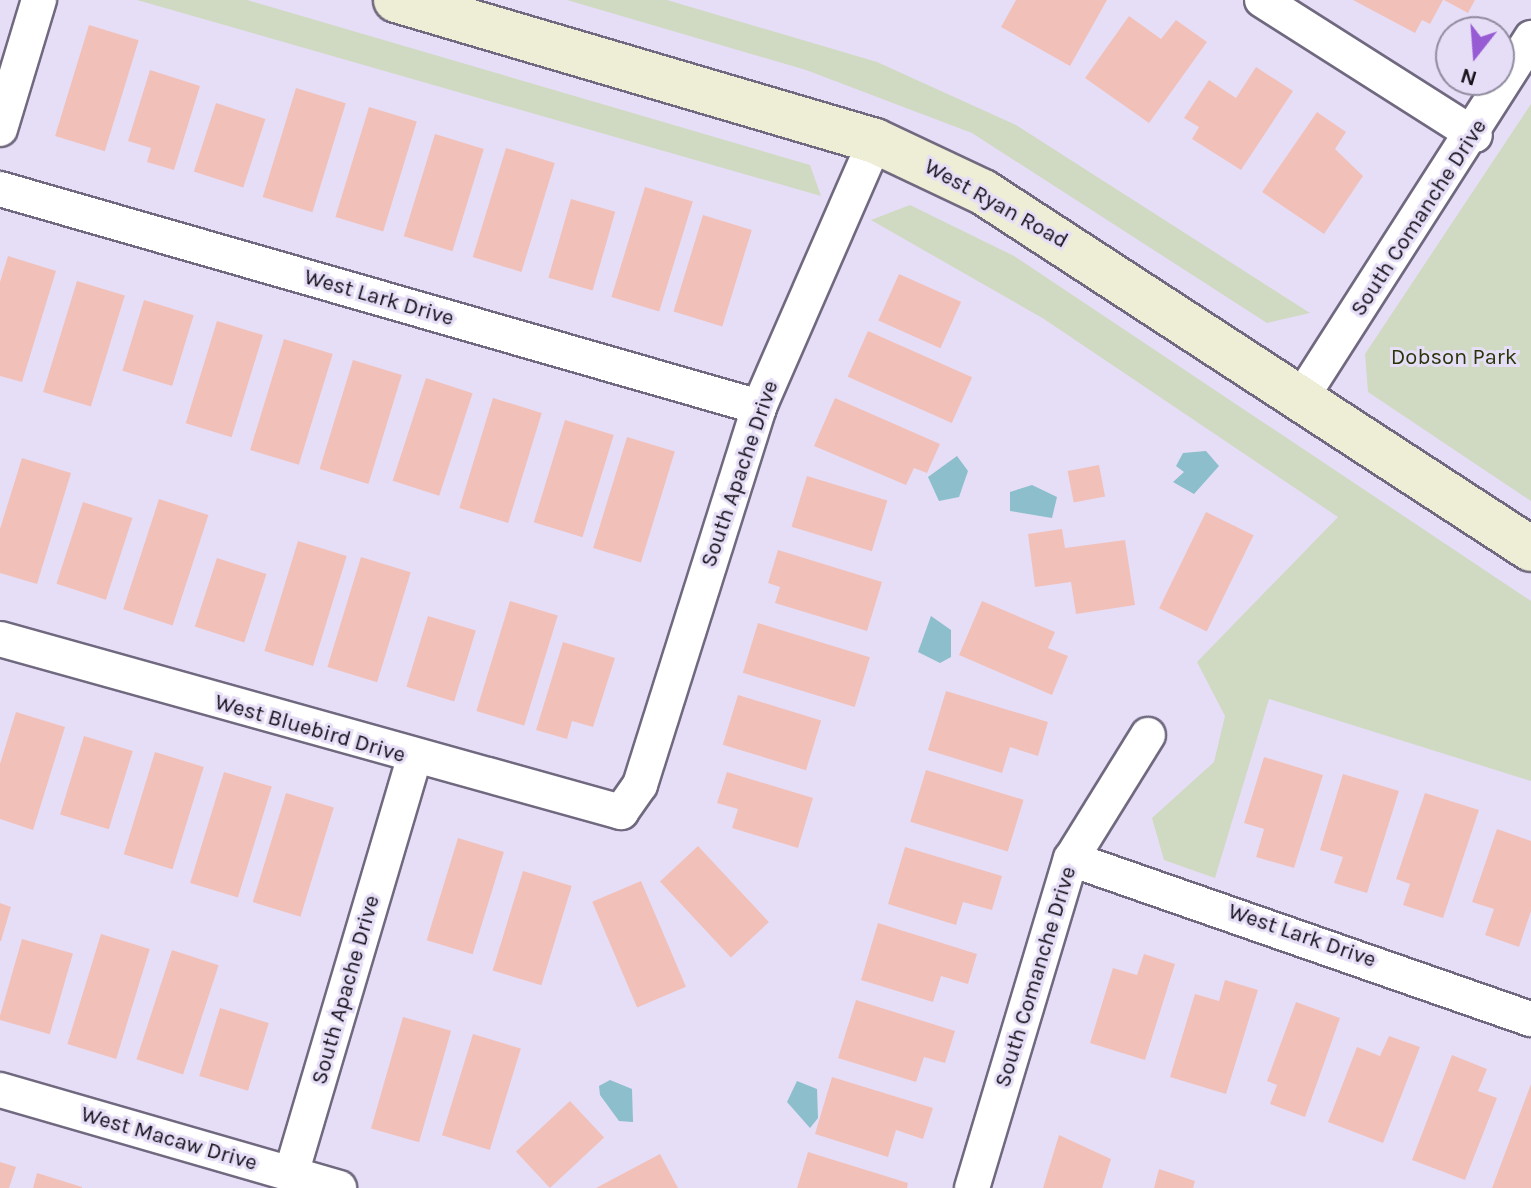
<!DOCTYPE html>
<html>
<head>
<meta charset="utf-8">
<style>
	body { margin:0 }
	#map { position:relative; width:1531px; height:1188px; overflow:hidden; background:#e6def7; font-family:Karla,sans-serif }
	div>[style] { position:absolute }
	.green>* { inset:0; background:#d0d9c1 }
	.water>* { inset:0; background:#8cbecb }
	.building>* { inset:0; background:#f1c1b9; transform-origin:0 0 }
	.roads { filter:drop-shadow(2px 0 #70697f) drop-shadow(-2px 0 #70697f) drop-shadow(0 2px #70697f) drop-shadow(0 -2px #70697f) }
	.street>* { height:34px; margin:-17px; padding:0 17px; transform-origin:17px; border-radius:17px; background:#fff }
	.secondary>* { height:44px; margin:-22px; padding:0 22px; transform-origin:22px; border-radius:22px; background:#eeeed6 }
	span { translate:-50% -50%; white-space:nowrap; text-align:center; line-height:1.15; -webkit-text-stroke:6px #e6def7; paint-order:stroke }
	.street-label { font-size:22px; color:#15121b }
	.park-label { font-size:22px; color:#293507 }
	.north { position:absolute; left:1435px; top:16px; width:80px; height:80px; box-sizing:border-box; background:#e6def7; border:2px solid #928c9f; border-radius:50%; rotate:197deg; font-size:22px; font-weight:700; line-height:32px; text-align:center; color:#15121b }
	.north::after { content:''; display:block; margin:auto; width:28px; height:36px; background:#975cd3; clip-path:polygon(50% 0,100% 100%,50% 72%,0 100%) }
</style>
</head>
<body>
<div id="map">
	<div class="green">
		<i style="clip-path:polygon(137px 0,247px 0,810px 165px,821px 196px)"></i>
		<i style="clip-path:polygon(567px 0,667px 0,877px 62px,1016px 125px,1310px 313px,1267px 323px,972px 133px,806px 70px)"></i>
		<i style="clip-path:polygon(1531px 104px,1531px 501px,1368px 392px,1365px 354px)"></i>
		<i style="clip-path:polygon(910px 205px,1014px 256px,1531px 601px,1531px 781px,1269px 699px,1215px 878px,1164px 860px,1152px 818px,1214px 762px,1225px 716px,1197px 662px,1338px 517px,1044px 319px,871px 220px)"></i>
	</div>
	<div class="water">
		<i style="clip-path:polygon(1206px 451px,1219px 466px,1194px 494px,1173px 482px,1184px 472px,1176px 466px,1183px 453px)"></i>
		<i style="clip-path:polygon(957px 456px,968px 471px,959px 497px,939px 501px,928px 477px)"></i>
		<i style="clip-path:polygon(1032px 485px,1057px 497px,1052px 518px,1010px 511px,1010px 492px)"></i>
		<i style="clip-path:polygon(931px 616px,951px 630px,951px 657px,940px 663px,918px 652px)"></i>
		<i style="clip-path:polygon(610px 1080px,632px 1089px,633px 1122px,619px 1121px,600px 1095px,599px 1086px)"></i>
		<i style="clip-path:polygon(797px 1081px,817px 1089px,818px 1118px,810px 1128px,787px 1102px)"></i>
	</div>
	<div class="building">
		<i style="clip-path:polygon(1016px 0,1107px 0,1070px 66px,1001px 27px)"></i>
		<i style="clip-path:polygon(1353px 0,1443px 0,1430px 24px,1422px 20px,1415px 33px)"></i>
		<i style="clip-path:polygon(1444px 0,1475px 0,1468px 13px)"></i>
		<i style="clip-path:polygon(1129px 16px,1161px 39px,1176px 20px,1207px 42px,1149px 123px,1085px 78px)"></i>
		<i style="left:89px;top:25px;width:52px;height:116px;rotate:17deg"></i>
		<i style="clip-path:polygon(1256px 67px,1293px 91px,1241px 170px,1192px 139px,1199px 127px,1184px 118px,1209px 80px,1236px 98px)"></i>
		<i style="clip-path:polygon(150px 70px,200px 86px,174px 170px,147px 162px,151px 148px,128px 141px)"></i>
		<i style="left:296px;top:88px;width:52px;height:114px;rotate:17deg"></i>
		<i style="left:216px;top:103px;width:52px;height:72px;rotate:18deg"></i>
		<i style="left:369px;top:107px;width:50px;height:115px;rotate:17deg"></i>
		<i style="clip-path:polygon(1317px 112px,1346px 132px,1335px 149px,1363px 176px,1324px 234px,1262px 192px)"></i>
		<i style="left:435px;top:134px;width:51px;height:107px;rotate:17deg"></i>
		<i style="left:506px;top:148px;width:51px;height:114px;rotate:17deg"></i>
		<i style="left:645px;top:187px;width:50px;height:115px;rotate:17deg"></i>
		<i style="left:571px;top:199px;width:46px;height:82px;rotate:16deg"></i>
		<i style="left:703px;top:215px;width:51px;height:101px;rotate:17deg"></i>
		<i style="clip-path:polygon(8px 256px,56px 271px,22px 382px,0 376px,0 282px)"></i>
		<i style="left:899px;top:274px;width:68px;height:51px;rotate:24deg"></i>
		<i style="left:77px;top:281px;width:50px;height:116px;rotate:17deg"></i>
		<i style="left:144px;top:300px;width:52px;height:74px;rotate:17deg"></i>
		<i style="left:217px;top:321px;width:48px;height:107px;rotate:17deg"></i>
		<i style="left:868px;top:331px;width:114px;height:50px;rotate:24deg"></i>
		<i style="left:284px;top:339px;width:51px;height:116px;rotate:17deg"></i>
		<i style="left:353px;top:360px;width:51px;height:114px;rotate:17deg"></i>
		<i style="left:426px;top:378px;width:49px;height:108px;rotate:18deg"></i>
		<i style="left:493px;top:398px;width:51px;height:115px;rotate:17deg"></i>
		<i style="clip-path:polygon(835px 398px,940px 444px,927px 473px,914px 468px,906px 485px,814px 446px)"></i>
		<i style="left:565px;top:420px;width:51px;height:107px;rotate:17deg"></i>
		<i style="left:627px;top:437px;width:50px;height:116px;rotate:17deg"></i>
		<i style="clip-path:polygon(22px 458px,71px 473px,37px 584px,0 573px,0 529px)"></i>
		<i style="left:1099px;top:465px;width:32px;height:32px;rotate:79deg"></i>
		<i style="left:807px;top:476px;width:84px;height:53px;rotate:17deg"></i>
		<i style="left:159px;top:499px;width:52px;height:116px;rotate:18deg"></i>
		<i style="left:83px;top:502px;width:52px;height:86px;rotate:18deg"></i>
		<i style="left:1206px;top:512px;width:53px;height:107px;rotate:26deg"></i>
		<i style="clip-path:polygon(1062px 529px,1065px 548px,1125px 540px,1135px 605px,1076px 614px,1071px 582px,1035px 587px,1028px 534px)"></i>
		<i style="left:298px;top:541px;width:51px;height:115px;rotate:17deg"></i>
		<i style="clip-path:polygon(778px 550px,882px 582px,867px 631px,775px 603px,780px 587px,768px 583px)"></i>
		<i style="left:361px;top:557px;width:52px;height:115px;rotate:17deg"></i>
		<i style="left:217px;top:558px;width:52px;height:72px;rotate:18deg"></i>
		<i style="left:510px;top:601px;width:50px;height:115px;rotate:17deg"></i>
		<i style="clip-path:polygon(982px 601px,1055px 632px,1048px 648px,1068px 656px,1052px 695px,959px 655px)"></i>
		<i style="left:428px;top:616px;width:50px;height:74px;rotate:17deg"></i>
		<i style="left:758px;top:623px;width:117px;height:52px;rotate:17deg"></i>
		<i style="clip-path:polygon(563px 642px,615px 658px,593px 727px,572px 721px,567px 739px,536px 730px)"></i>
		<i style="clip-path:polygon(946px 691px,1048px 722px,1038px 756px,1010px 747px,1002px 773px,928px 750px)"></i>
		<i style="left:738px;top:695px;width:87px;height:52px;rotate:17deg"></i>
		<i style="clip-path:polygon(16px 712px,65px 727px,33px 830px,0 819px,0 764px)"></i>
		<i style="left:84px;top:736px;width:51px;height:82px;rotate:17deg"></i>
		<i style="left:155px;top:752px;width:51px;height:107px;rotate:17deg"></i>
		<i style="clip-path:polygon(1264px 757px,1323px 775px,1294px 868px,1256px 857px,1264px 829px,1244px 823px)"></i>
		<i style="left:926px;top:770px;width:102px;height:54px;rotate:17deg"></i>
		<i style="left:224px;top:772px;width:50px;height:116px;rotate:17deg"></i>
		<i style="clip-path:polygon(727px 772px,813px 798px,798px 848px,732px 828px,738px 809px,717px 803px)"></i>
		<i style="clip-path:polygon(1343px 774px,1399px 791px,1367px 893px,1334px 883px,1343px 857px,1320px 850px)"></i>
		<i style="left:286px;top:793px;width:50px;height:114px;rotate:17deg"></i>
		<i style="clip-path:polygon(1425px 793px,1479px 810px,1443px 918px,1403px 905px,1410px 884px,1396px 879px)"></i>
		<i style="clip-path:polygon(1497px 829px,1531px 841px,1531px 911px,1519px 947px,1485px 935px,1494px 909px,1472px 902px)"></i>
		<i style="left:458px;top:838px;width:48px;height:107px;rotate:17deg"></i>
		<i style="left:698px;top:846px;width:104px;height:52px;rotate:47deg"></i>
		<i style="clip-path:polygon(905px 847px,1002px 876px,992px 910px,963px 902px,956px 925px,888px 904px)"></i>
		<i style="left:523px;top:871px;width:51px;height:104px;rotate:17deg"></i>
		<i style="left:641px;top:881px;width:115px;height:53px;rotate:67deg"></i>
		<i style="clip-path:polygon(0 903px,11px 907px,1px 941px,0 941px)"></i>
		<i style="clip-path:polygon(878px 923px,977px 954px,968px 984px,941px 976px,933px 1002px,861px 980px)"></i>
		<i style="left:101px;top:934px;width:51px;height:115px;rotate:17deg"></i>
		<i style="left:22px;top:939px;width:53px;height:84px;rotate:16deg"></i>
		<i style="left:172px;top:950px;width:49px;height:115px;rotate:18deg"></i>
		<i style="clip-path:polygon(1144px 954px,1175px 964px,1145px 1060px,1090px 1043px,1113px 968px,1137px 975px)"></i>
		<i style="clip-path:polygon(1225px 980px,1258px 990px,1226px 1094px,1170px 1077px,1195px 994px,1219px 1001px)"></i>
		<i style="clip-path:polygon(856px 1000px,955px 1031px,945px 1063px,924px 1057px,916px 1082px,838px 1058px)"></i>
		<i style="clip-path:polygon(1296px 1002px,1340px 1018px,1305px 1117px,1270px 1104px,1277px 1085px,1267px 1081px)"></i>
		<i style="left:220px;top:1008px;width:51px;height:71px;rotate:17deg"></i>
		<i style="left:403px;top:1017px;width:50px;height:116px;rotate:16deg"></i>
		<i style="left:473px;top:1034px;width:50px;height:106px;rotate:17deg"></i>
		<i style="clip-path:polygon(1389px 1036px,1420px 1047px,1383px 1143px,1328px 1122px,1357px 1047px,1380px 1056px)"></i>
		<i style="clip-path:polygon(1452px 1055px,1487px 1069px,1478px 1091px,1497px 1098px,1465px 1180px,1412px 1160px)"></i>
		<i style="clip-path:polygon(832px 1077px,933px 1108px,923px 1139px,896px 1130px,888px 1157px,815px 1134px)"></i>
		<i style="clip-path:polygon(1531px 1084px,1531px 1188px,1492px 1188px)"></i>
		<i style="left:570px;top:1101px;width:50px;height:74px;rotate:47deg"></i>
		<i style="clip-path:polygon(1059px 1135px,1111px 1159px,1102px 1188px,1043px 1188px)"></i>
		<i style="clip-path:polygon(808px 1152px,908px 1183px,907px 1188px,797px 1188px)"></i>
		<i style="clip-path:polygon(660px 1154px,678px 1188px,596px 1188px)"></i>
		<i style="clip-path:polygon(0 1162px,16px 1167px,9px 1188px,0 1188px)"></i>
		<i style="clip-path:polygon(1159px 1169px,1195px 1181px,1193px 1188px,1154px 1188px)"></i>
		<i style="clip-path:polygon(37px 1173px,82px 1187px,82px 1188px,33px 1188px)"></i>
	</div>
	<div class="roads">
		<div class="street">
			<i style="left:1262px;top:0;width:252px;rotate:32.4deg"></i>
			<i style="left:0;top:129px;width:135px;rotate:-73.2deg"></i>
			<i style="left:0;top:189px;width:790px;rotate:16.03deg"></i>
			<i style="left:1303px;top:395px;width:424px;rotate:-57.4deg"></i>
			<i style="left:0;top:639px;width:645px;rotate:15.57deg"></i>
			<i style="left:621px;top:812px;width:33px;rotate:-55deg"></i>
			<i style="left:640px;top:785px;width:396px;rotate:-72.5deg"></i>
			<i style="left:759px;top:407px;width:290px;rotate:-66.4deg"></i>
			<i style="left:1071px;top:859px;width:487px;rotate:19.2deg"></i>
			<i style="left:0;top:1090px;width:353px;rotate:16.1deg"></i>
			<i style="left:291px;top:1174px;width:433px;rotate:-73.5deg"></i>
			<i style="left:972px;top:1188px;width:344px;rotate:-73.3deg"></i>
			<i style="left:1071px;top:859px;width:146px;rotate:-58.2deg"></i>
		</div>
		<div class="secondary">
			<i style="left:396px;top:0;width:499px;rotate:16.4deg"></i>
			<i style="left:875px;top:141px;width:119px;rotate:25.3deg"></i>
			<i style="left:983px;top:192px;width:654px;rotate:33.08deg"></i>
		</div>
	</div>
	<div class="street-label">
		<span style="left:996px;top:204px;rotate:29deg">West Ryan Road</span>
		<span style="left:1419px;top:218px;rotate:-57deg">South Comanche Drive</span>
		<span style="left:379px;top:298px;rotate:16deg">West Lark Drive</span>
		<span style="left:740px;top:474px;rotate:-71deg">South Apache Drive</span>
		<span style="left:310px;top:729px;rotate:16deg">West Bluebird Drive</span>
		<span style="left:1302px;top:936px;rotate:19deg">West Lark Drive</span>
		<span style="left:1036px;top:977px;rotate:-73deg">South Comanche Drive</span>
		<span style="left:346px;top:990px;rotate:-74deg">South Apache Drive</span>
		<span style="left:169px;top:1139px;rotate:16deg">West Macaw Drive</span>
	</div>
	<div class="park-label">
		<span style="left:1454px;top:358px">Dobson Park</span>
	</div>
	<div class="north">N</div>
</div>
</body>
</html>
